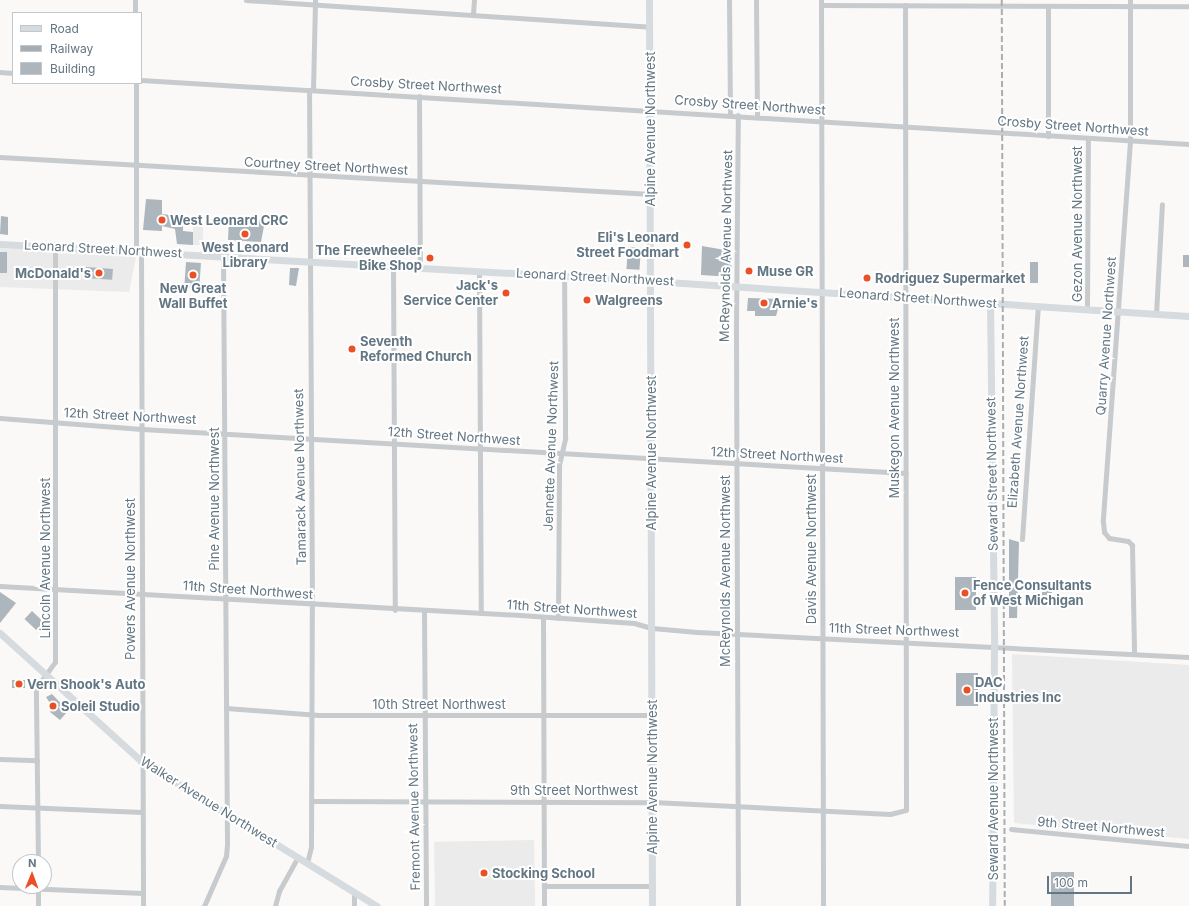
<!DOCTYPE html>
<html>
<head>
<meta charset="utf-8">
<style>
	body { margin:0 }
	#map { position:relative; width:1189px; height:906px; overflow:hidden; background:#faf9f7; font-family:Inter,sans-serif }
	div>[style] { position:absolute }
	.built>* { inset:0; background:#eaebea; transform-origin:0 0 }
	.building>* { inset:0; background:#adb6bc; transform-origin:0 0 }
	.street>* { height:5px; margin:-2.5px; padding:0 2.5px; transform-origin:2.5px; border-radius:2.5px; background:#c7cbce }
	.secondary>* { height:7px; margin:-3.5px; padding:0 3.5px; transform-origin:3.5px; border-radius:3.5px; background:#d6dbdf }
	.rail>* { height:1.5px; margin-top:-0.75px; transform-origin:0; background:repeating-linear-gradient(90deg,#a7aeb3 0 6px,transparent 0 9px) }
	.dots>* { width:11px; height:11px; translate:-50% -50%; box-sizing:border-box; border:2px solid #fff; border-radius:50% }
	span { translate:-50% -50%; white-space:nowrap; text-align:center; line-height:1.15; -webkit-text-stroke:4px #fff; paint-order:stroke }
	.street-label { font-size:13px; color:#637683 }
	.poi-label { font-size:13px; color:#637683; font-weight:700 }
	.left { translate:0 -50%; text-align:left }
	.right { translate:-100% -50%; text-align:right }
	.legend { position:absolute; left:12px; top:12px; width:130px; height:72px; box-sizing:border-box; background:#fff; border:1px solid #c1c8cd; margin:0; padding:5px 7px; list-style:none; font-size:12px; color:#637683 }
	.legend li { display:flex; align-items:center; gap:8px; height:20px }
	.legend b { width:20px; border:1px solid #c1c8cd }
	.north { position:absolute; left:12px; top:854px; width:40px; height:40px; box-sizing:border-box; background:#fff; border:1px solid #c1c8cd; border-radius:50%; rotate:1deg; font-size:11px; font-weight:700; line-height:16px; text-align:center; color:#637683 }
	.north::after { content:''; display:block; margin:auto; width:14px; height:18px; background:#eb4f26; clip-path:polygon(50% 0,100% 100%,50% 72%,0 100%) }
	.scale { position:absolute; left:1047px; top:876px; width:85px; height:18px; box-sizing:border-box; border:2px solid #637683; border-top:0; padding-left:5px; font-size:12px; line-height:14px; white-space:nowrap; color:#637683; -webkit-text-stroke:3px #fff; paint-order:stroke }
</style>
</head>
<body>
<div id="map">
	<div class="built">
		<i style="left:193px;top:217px;width:10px;height:28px"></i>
		<i style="clip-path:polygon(0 248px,136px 257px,129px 292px,0 287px)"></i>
		<i style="clip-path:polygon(1012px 654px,1189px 665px,1189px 839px,1014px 823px)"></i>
		<i style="left:534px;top:840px;width:66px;height:100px;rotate:89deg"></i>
	</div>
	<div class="building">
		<i style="clip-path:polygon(146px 199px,162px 200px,162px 214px,179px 216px,178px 225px,183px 226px,183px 231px,193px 232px,193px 245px,177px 244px,175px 229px,162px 226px,162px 231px,143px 230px)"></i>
		<i style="clip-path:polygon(1px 216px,8px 217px,8px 235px,0 234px)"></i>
		<i style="clip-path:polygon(229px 218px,262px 220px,264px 226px,261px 242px,228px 240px)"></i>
		<i style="clip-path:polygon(702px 246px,731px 251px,732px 277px,701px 275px)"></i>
		<i style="left:628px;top:247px;width:13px;height:22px;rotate:4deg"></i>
		<i style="left:0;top:252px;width:7px;height:21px"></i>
		<i style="left:1183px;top:255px;width:6px;height:12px"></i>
		<i style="left:186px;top:262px;width:15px;height:25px;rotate:4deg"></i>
		<i style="left:1030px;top:262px;width:8px;height:21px"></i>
		<i style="left:86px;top:267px;width:27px;height:11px;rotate:4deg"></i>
		<i style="clip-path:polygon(290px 268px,299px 268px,296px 286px,289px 285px)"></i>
		<i style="clip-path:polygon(748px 298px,781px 299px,776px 316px,755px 316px,755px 311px,747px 311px)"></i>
		<i style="clip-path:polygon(1009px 539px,1019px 542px,1017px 618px,1009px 618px)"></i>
		<i style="left:955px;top:577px;width:21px;height:33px"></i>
		<i style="left:1042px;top:580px;width:10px;height:19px"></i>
		<i style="clip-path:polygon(0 592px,16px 603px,0 623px)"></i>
		<i style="left:32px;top:611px;width:16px;height:11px;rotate:43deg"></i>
		<i style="left:956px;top:673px;width:22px;height:33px"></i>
		<i style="left:12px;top:680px;width:13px;height:8px"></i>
		<i style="clip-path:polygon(52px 694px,68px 711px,60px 720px,50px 712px,53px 708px,46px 697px)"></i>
		<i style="left:1051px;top:872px;width:23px;height:34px"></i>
	</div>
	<div class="street">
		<i style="left:135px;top:0;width:13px;rotate:90deg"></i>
		<i style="left:246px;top:0;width:405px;rotate:3.8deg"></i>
		<i style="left:729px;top:0;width:115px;rotate:89.5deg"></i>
		<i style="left:756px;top:0;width:117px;rotate:89.5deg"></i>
		<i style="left:821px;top:0;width:906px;rotate:89.87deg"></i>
		<i style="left:1130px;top:0;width:141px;rotate:90deg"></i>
		<i style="left:1130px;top:141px;width:382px;rotate:94.1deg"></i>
		<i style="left:1103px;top:522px;width:10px;rotate:84deg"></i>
		<i style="left:1104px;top:532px;width:8px;rotate:50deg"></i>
		<i style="left:1109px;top:538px;width:19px;rotate:9deg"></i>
		<i style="left:1128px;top:541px;width:6px;rotate:45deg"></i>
		<i style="left:1132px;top:545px;width:108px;rotate:88.9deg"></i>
		<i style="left:821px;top:5px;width:368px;rotate:0.2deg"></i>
		<i style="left:473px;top:14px;width:14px;rotate:-86deg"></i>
		<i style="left:0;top:72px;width:13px;rotate:4deg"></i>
		<i style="left:141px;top:80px;width:1050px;rotate:3.49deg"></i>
		<i style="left:136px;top:83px;width:169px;rotate:90deg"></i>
		<i style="left:313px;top:90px;width:90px;rotate:-88.7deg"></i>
		<i style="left:419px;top:96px;width:172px;rotate:89.7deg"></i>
		<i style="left:1048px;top:136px;width:130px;rotate:-90deg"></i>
		<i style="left:0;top:157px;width:652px;rotate:3.25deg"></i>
		<i style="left:141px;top:252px;width:654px;rotate:89.82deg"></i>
		<i style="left:393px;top:266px;width:344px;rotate:89.7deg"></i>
		<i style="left:479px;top:271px;width:342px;rotate:89.7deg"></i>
		<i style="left:1087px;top:309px;width:171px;rotate:-89.7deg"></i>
		<i style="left:1156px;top:314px;width:110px;rotate:-86.9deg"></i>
		<i style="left:0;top:418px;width:142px;rotate:4.4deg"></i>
		<i style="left:142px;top:429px;width:765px;rotate:3.3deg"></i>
		<i style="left:1022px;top:539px;width:234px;rotate:-86.1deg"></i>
		<i style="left:0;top:586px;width:521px;rotate:3.19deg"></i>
		<i style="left:520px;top:615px;width:114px;rotate:4deg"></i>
		<i style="left:634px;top:623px;width:19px;rotate:16deg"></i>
		<i style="left:652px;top:628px;width:45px;rotate:5.1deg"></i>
		<i style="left:697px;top:632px;width:493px;rotate:2.9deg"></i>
		<i style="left:424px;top:611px;width:295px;rotate:89.6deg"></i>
		<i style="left:543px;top:617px;width:289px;rotate:89.8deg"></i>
		<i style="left:558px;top:618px;width:153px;rotate:-89.6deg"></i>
		<i style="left:559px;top:465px;width:28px;rotate:-77deg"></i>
		<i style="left:565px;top:438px;width:29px;rotate:-90deg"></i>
		<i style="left:565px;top:409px;width:133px;rotate:-90.4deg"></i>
		<i style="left:226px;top:708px;width:93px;rotate:4.3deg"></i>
		<i style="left:319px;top:715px;width:333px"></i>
		<i style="left:0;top:759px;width:37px;rotate:2deg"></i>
		<i style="left:311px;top:801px;width:342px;rotate:0.2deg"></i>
		<i style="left:653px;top:802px;width:237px;rotate:2.9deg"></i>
		<i style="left:890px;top:814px;width:16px;rotate:-14deg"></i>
		<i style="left:906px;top:810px;width:805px;rotate:-90.07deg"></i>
		<i style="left:0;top:806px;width:142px;rotate:2.4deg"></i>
		<i style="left:1011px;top:829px;width:179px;rotate:5.5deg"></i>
		<i style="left:38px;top:862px;width:174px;rotate:-90.7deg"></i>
		<i style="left:36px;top:688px;width:32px;rotate:-54deg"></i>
		<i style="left:55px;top:662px;width:415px;rotate:-90deg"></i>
		<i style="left:307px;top:863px;width:16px;rotate:-76deg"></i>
		<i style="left:311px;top:847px;width:242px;rotate:-89.8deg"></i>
		<i style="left:312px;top:605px;width:515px;rotate:-90.33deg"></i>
		<i style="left:544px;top:886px;width:109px"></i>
		<i style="left:0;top:887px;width:143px;rotate:2.4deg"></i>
		<i style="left:38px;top:887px;width:19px;rotate:90deg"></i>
		<i style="left:204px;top:906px;width:55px;rotate:-66.3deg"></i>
		<i style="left:226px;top:856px;width:12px;rotate:-85deg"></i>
		<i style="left:227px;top:844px;width:588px;rotate:-90.39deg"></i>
		<i style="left:275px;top:906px;width:16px;rotate:-75deg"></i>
		<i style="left:279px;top:891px;width:39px;rotate:-61deg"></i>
		<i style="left:354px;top:906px;width:14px;rotate:-90deg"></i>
		<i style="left:738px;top:906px;width:578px;rotate:-90.2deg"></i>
		<i style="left:736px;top:328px;width:213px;rotate:-89.5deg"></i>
	</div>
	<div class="secondary">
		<i style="left:649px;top:0;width:906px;rotate:89.81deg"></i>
		<i style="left:0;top:244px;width:652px;rotate:3.25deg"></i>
		<i style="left:651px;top:281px;width:539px;rotate:3.72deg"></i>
		<i style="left:990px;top:302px;width:343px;rotate:89.3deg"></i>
		<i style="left:994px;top:645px;width:261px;rotate:90.4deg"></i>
		<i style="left:0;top:633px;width:190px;rotate:42.2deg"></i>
		<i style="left:141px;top:761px;width:277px;rotate:31.6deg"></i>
	</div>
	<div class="rail">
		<i style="left:1002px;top:0;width:906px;rotate:89.81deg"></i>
	</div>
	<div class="dots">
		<i style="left:162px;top:220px;background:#eb4f26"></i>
		<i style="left:245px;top:234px;background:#eb4f26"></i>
		<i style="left:687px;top:245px;background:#eb4f26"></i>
		<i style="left:430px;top:258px;background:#eb4f26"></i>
		<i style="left:749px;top:271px;background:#eb4f26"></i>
		<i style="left:99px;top:273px;background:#eb4f26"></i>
		<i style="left:193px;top:275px;background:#eb4f26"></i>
		<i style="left:867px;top:278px;background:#eb4f26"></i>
		<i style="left:506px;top:293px;background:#eb4f26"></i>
		<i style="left:587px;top:300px;background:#eb4f26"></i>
		<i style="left:764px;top:303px;background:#eb4f26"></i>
		<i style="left:352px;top:349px;background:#eb4f26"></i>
		<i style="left:965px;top:593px;background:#eb4f26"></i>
		<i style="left:19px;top:684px;background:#eb4f26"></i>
		<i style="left:967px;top:690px;background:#eb4f26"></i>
		<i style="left:53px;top:706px;background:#eb4f26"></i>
		<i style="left:484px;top:873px;background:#eb4f26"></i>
	</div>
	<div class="street-label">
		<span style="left:426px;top:85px;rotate:3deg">Crosby Street Northwest</span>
		<span style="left:750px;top:105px;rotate:4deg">Crosby Street Northwest</span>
		<span style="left:1073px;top:126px;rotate:4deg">Crosby Street Northwest</span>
		<span style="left:650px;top:129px;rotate:-90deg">Alpine Avenue Northwest</span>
		<span style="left:326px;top:166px;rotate:3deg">Courtney Street Northwest</span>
		<span style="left:1077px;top:224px;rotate:-90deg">Gezon Avenue Northwest</span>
		<span style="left:726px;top:246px;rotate:-89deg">McReynolds Avenue Northwest</span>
		<span style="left:103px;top:249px;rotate:3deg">Leonard Street Northwest</span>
		<span style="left:595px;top:277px;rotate:3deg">Leonard Street Northwest</span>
		<span style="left:918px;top:298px;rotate:4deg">Leonard Street Northwest</span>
		<span style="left:1106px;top:336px;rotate:-86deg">Quarry Avenue Northwest</span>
		<span style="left:894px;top:408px;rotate:-90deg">Muskegon Avenue Northwest</span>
		<span style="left:130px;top:416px;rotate:3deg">12th Street Northwest</span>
		<span style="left:1018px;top:422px;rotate:-86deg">Elizabeth Avenue Northwest</span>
		<span style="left:454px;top:436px;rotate:4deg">12th Street Northwest</span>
		<span style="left:551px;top:446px;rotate:-88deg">Jennette Avenue Northwest</span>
		<span style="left:651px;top:453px;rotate:-90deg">Alpine Avenue Northwest</span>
		<span style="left:777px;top:455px;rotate:3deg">12th Street Northwest</span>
		<span style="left:992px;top:474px;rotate:-91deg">Seward Street Northwest</span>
		<span style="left:300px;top:477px;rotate:-91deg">Tamarack Avenue Northwest</span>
		<span style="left:214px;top:499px;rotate:-90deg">Pine Avenue Northwest</span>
		<span style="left:811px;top:549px;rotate:-90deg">Davis Avenue Northwest</span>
		<span style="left:45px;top:558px;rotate:-90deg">Lincoln Avenue Northwest</span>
		<span style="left:725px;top:571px;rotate:-90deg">McReynolds Avenue Northwest</span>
		<span style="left:130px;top:579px;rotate:-90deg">Powers Avenue Northwest</span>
		<span style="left:248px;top:590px;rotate:4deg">11th Street Northwest</span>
		<span style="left:572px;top:609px;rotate:4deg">11th Street Northwest</span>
		<span style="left:894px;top:630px;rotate:2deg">11th Street Northwest</span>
		<span style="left:439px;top:704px">10th Street Northwest</span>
		<span style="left:652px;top:777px;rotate:-90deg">Alpine Avenue Northwest</span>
		<span style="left:574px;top:790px">9th Street Northwest</span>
		<span style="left:993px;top:799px;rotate:-90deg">Seward Avenue Northwest</span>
		<span style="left:209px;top:802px;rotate:32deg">Walker Avenue Northwest</span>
		<span style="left:414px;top:807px;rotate:-91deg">Fremont Avenue Northwest</span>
		<span style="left:1101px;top:827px;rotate:5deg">9th Street Northwest</span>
	</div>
	<div class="poi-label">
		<span class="left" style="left:170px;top:220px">West Leonard CRC</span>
		<span class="right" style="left:679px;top:245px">Eli's Leonard<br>Street Foodmart</span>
		<span style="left:245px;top:255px">West Leonard<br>Library</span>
		<span class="right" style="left:422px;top:258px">The Freewheeler<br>Bike Shop</span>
		<span class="left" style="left:757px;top:271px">Muse GR</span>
		<span class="right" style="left:91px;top:273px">McDonald's</span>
		<span class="left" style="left:875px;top:278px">Rodriguez Supermarket</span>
		<span class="right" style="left:498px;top:293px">Jack's<br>Service Center</span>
		<span style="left:193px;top:296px">New Great<br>Wall Buffet</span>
		<span class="left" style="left:595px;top:300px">Walgreens</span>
		<span class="left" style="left:772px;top:303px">Arnie's</span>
		<span class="left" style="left:360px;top:349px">Seventh<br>Reformed Church</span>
		<span class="left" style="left:973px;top:593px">Fence Consultants<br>of West Michigan</span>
		<span class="left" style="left:975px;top:690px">DAC<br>Industries Inc</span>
		<span class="left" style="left:27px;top:684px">Vern Shook's Auto</span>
		<span class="left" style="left:61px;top:706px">Soleil Studio</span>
		<span class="left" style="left:492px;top:873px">Stocking School</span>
	</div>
	<ul class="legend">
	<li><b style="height:5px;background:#d6dbdf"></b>Road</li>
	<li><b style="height:5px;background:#a7aeb3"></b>Railway</li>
	<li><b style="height:11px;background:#adb6bc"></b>Building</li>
	</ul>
	<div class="north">N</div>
	<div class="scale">100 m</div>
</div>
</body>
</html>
